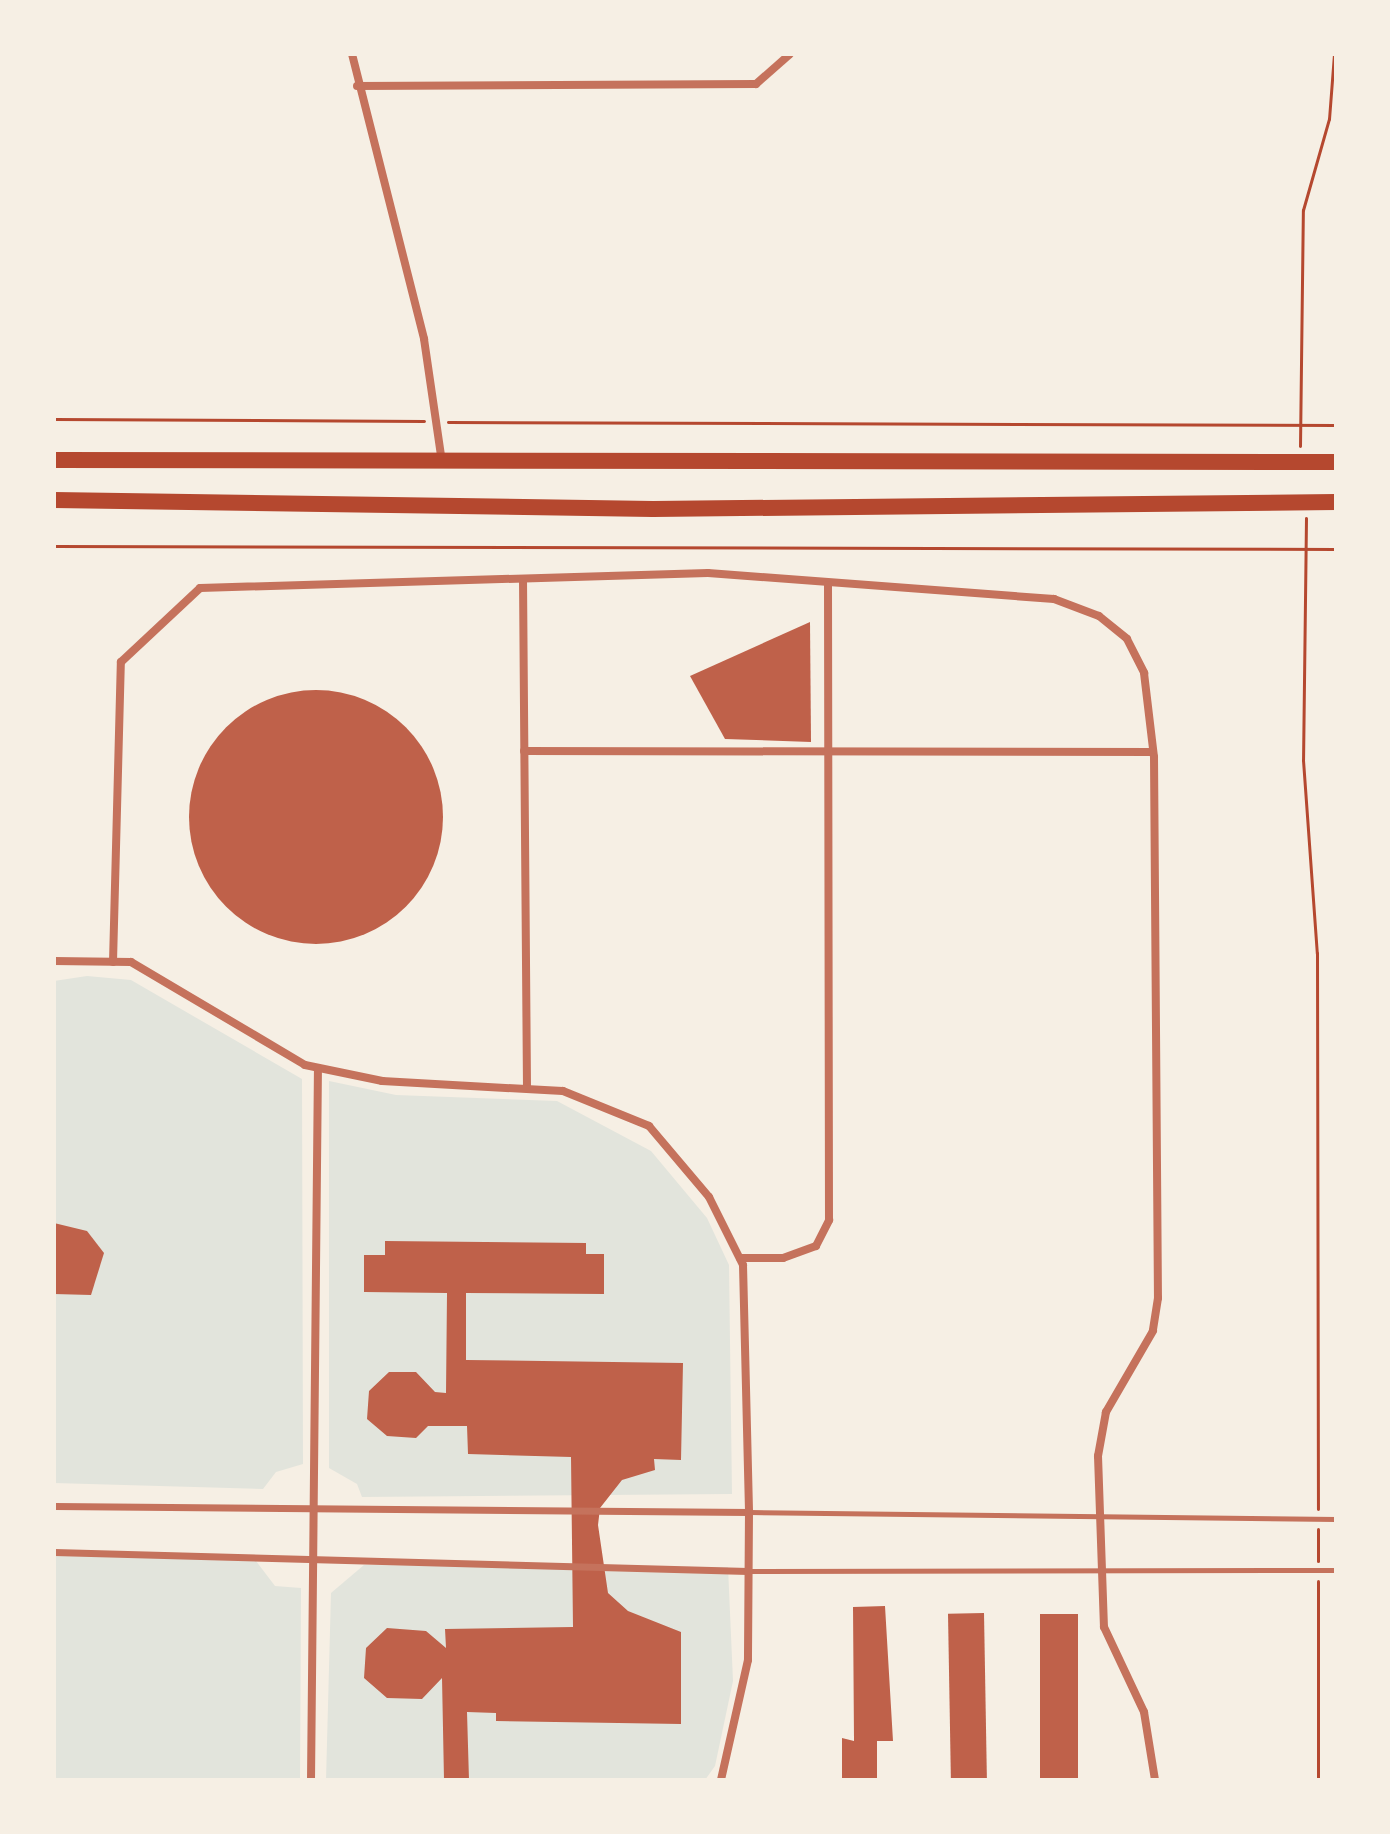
<!DOCTYPE html>
<html>
<head>
<meta charset="utf-8">
<style>
	body { margin:0 }
	#map { position:relative; width:1390px; height:1834px; overflow:hidden; background:#f6efe4; font-family:Lato,sans-serif }
	div>[style] { position:absolute }
	.green>* { inset:0; background:#e2e4dc }
	.building>* { inset:0; background:#bf614a; transform-origin:0 0 }
	.round { border-radius:50% }
	.path>* { height:3px; margin:-1.5px; padding:0 1.5px; transform-origin:1.5px; border-radius:1.5px; background:#b5482f }
	.service>* { height:5px; margin:-2.5px; padding:0 2.5px; transform-origin:2.5px; border-radius:2.5px; background:#c5725c }
	.pedestrian>* { height:7px; margin:-3.5px; padding:0 3.5px; transform-origin:3.5px; border-radius:3.5px; background:#c5725c }
	.minor>* { height:8px; margin:-4px; padding:0 4px; transform-origin:4px; border-radius:4px; background:#c5725c }
	.secondary>* { height:16px; margin:-8px; padding:0 8px; transform-origin:8px; border-radius:8px; background:#b5482f }
	span { translate:-50% -50%; white-space:nowrap; text-align:center; line-height:1.15; -webkit-text-stroke:8px #f6efe4; paint-order:stroke }
	.frame { position:absolute; inset:0; border:56px solid #f6efe4; pointer-events:none }
</style>
</head>
<body>
<div id="map">
	<div class="green">
		<i style="clip-path:polygon(87px 976px,131px 980px,302px 1079px,303px 1464px,276px 1472px,263px 1489px,54px 1483px,54px 981px)"></i>
		<i style="clip-path:polygon(329px 1081px,396px 1095px,557px 1101px,651px 1151px,707px 1218px,729px 1265px,732px 1494px,362px 1497px,357px 1484px,329px 1468px)"></i>
		<i style="clip-path:polygon(54px 1553px,256px 1561px,275px 1586px,301px 1588px,300px 1780px,54px 1780px)"></i>
		<i style="clip-path:polygon(364px 1565px,728px 1567px,733px 1681px,715px 1766px,705px 1780px,326px 1780px,331px 1593px)"></i>
	</div>
	<div class="building">
		<i style="clip-path:polygon(810px 622px,811px 742px,725px 739px,690px 676px)"></i>
		<i class="round" style="left:189px;top:690px;width:254px;height:254px"></i>
		<i style="clip-path:polygon(54px 1223px,87px 1231px,104px 1253px,91px 1295px,54px 1294px)"></i>
		<i style="clip-path:polygon(385px 1241px,586px 1243px,586px 1254px,604px 1254px,604px 1294px,466px 1293px,466px 1360px,683px 1363px,681px 1460px,654px 1459px,655px 1470px,622px 1480px,600px 1508px,598px 1525px,608px 1593px,628px 1611px,681px 1632px,681px 1724px,496px 1721px,496px 1713px,467px 1712px,469px 1780px,444px 1780px,442px 1678px,422px 1699px,387px 1698px,364px 1678px,366px 1648px,387px 1628px,426px 1631px,446px 1648px,445px 1629px,573px 1627px,571px 1457px,468px 1454px,467px 1426px,428px 1426px,416px 1438px,387px 1436px,367px 1419px,369px 1391px,389px 1372px,416px 1372px,435px 1392px,446px 1393px,447px 1293px,364px 1292px,364px 1255px,385px 1255px)"></i>
		<i style="clip-path:polygon(885px 1606px,893px 1741px,877px 1741px,877px 1780px,842px 1780px,842px 1738px,854px 1741px,853px 1607px)"></i>
		<i style="left:984px;top:1613px;width:167px;height:36px;rotate:89deg"></i>
		<i style="left:1040px;top:1614px;width:38px;height:166px"></i>
	</div>
	<div class="path">
		<i style="left:54px;top:419px;width:370px;rotate:0.3deg"></i>
		<i style="left:448px;top:422px;width:888px;rotate:0.19deg"></i>
		<i style="left:1300px;top:446px;width:236px;rotate:-89.3deg"></i>
		<i style="left:1303px;top:210px;width:95px;rotate:-74.1deg"></i>
		<i style="left:1329px;top:119px;width:65px;rotate:-85.6deg"></i>
		<i style="left:1306px;top:518px;width:242px;rotate:90.7deg"></i>
		<i style="left:1303px;top:760px;width:194px;rotate:85.9deg"></i>
		<i style="left:1317px;top:953px;width:556px;rotate:89.9deg"></i>
		<i style="left:54px;top:546px;width:1282px;rotate:0.13deg"></i>
		<i style="left:1318px;top:1529px;width:32px;rotate:90deg"></i>
		<i style="left:1318px;top:1780px;width:199px;rotate:-90deg"></i>
	</div>
	<div class="service">
		<i style="left:750px;top:1512px;width:586px;rotate:0.68deg"></i>
		<i style="left:749px;top:1571px;width:587px;rotate:-0.1deg"></i>
	</div>
	<div class="pedestrian">
		<i style="left:54px;top:1506px;width:695px;rotate:0.49deg"></i>
		<i style="left:54px;top:1552px;width:694px;rotate:1.57deg"></i>
	</div>
	<div class="minor">
		<i style="left:352px;top:54px;width:294px;rotate:75.8deg"></i>
		<i style="left:424px;top:339px;width:124px;rotate:81.7deg"></i>
		<i style="left:357px;top:86px;width:399px;rotate:-0.3deg"></i>
		<i style="left:756px;top:84px;width:45px;rotate:-41.4deg"></i>
		<i style="left:523px;top:579px;width:509px;rotate:89.55deg"></i>
		<i style="left:524px;top:751px;width:629px;rotate:0.09deg"></i>
		<i style="left:54px;top:961px;width:77px;rotate:0.7deg"></i>
		<i style="left:131px;top:962px;width:202px;rotate:30.6deg"></i>
		<i style="left:305px;top:1065px;width:79px;rotate:11.7deg"></i>
		<i style="left:382px;top:1081px;width:181px;rotate:3.2deg"></i>
		<i style="left:563px;top:1091px;width:93px;rotate:22.1deg"></i>
		<i style="left:649px;top:1126px;width:93px;rotate:49.8deg"></i>
		<i style="left:709px;top:1197px;width:76px;rotate:63.4deg"></i>
		<i style="left:743px;top:1265px;width:247px;rotate:88.6deg"></i>
		<i style="left:749px;top:1512px;width:148px;rotate:90.4deg"></i>
		<i style="left:748px;top:1660px;width:123px;rotate:102.7deg"></i>
		<i style="left:113px;top:962px;width:300px;rotate:-88.5deg"></i>
		<i style="left:121px;top:662px;width:108px;rotate:-43.1deg"></i>
		<i style="left:200px;top:588px;width:508px;rotate:-1.69deg"></i>
		<i style="left:708px;top:573px;width:347px;rotate:4.3deg"></i>
		<i style="left:1054px;top:599px;width:48px;rotate:20.7deg"></i>
		<i style="left:1099px;top:616px;width:36px;rotate:39deg"></i>
		<i style="left:1127px;top:639px;width:38px;rotate:63deg"></i>
		<i style="left:1144px;top:673px;width:85px;rotate:83.2deg"></i>
		<i style="left:1154px;top:757px;width:541px;rotate:89.58deg"></i>
		<i style="left:1158px;top:1298px;width:33px;rotate:99deg"></i>
		<i style="left:1153px;top:1331px;width:94px;rotate:120.1deg"></i>
		<i style="left:1106px;top:1412px;width:45px;rotate:100.3deg"></i>
		<i style="left:1098px;top:1456px;width:171px;rotate:88deg"></i>
		<i style="left:1104px;top:1627px;width:94px;rotate:64.8deg"></i>
		<i style="left:1144px;top:1712px;width:69px;rotate:80.8deg"></i>
		<i style="left:740px;top:1258px;width:43px"></i>
		<i style="left:783px;top:1258px;width:35px;rotate:-20deg"></i>
		<i style="left:816px;top:1246px;width:29px;rotate:-63deg"></i>
		<i style="left:829px;top:1220px;width:635px;rotate:-90.09deg"></i>
		<i style="left:311px;top:1780px;width:712px;rotate:-89.44deg"></i>
	</div>
	<div class="secondary">
		<i style="left:54px;top:460px;width:1282px;rotate:0.09deg"></i>
		<i style="left:54px;top:500px;width:599px;rotate:0.86deg"></i>
		<i style="left:653px;top:509px;width:683px;rotate:-0.59deg"></i>
	</div>
	<div class="frame"></div>
</div>
</body>
</html>
